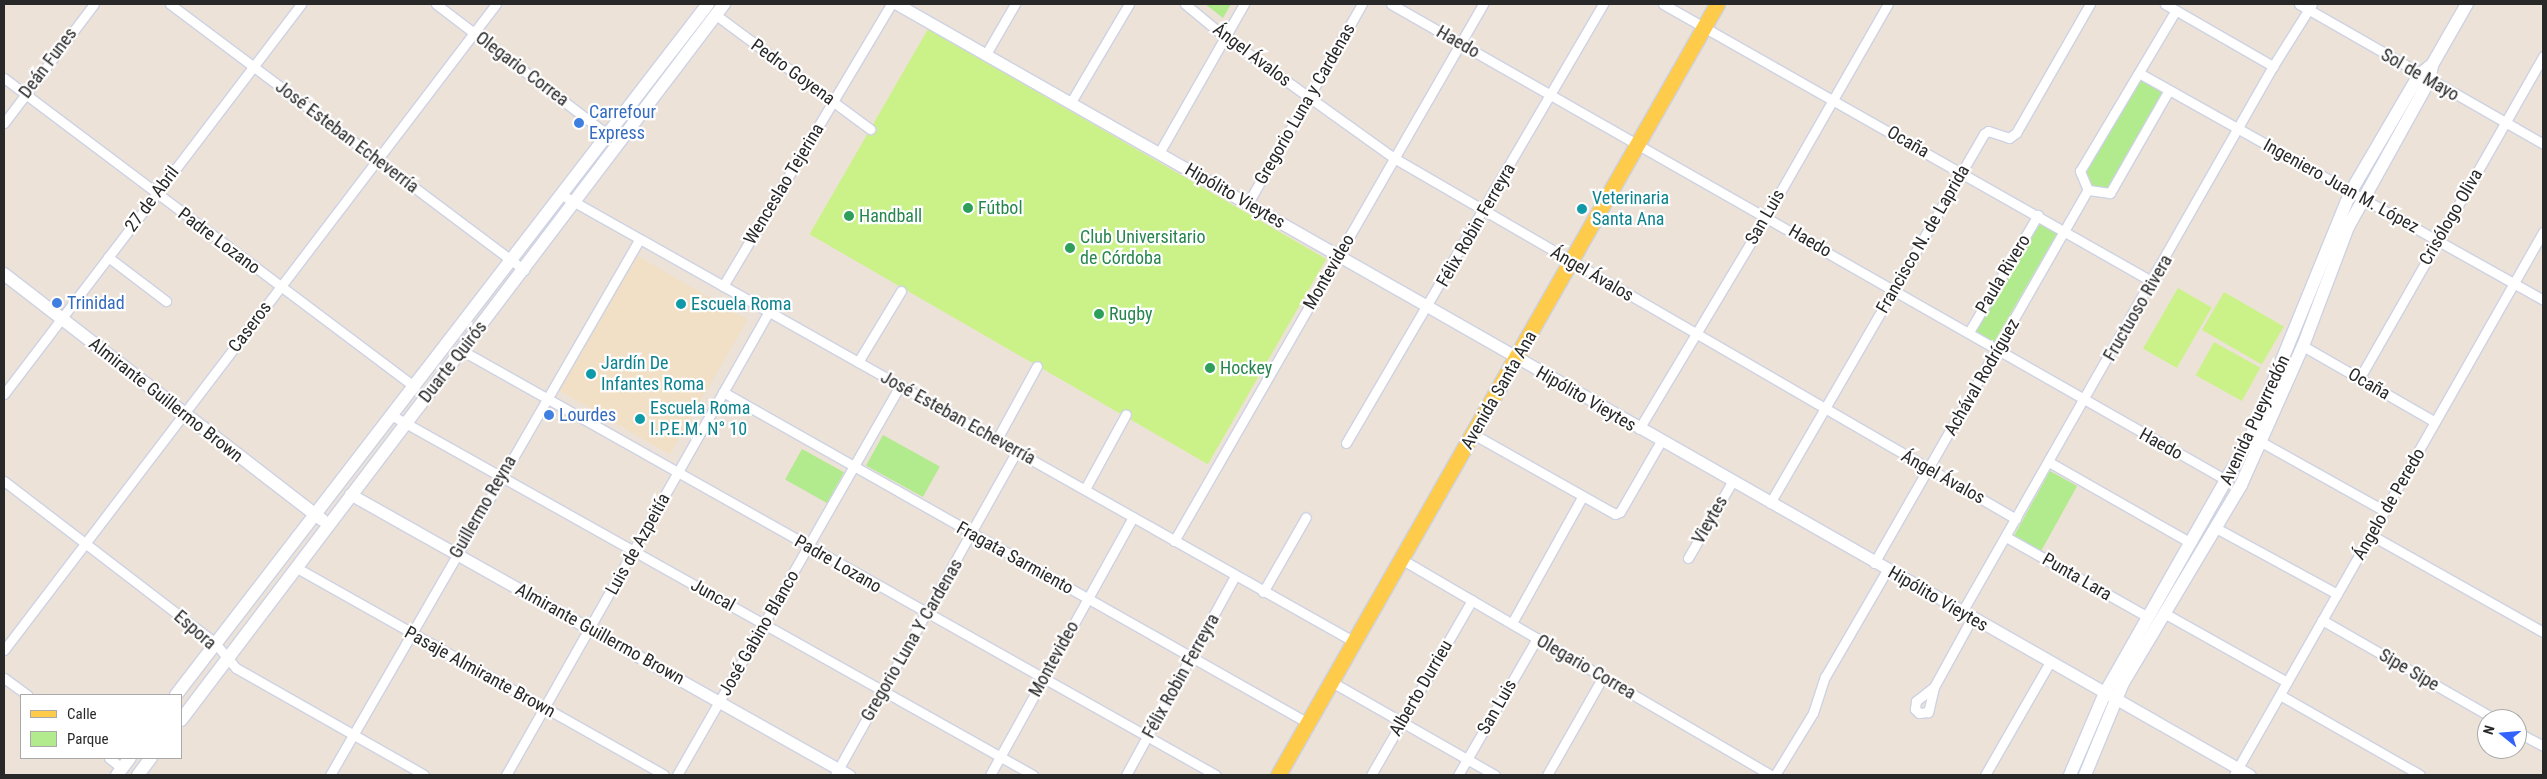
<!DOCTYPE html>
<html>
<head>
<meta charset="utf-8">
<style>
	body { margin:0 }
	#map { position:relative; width:2547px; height:779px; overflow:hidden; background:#ede2d8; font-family:"Roboto Condensed",sans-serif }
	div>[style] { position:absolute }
	.education>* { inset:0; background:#f1e0c5; transform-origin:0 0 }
	.green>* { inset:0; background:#b2ea8e; transform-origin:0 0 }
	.pitch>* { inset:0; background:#cbf288; transform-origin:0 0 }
	.roads { filter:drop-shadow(1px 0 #cdd2e3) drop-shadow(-1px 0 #cdd2e3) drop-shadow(0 1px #cdd2e3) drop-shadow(0 -1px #cdd2e3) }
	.minor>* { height:9px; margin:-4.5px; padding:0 4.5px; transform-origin:4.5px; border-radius:4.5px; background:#fff }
	.tertiary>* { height:11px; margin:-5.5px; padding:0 5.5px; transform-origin:5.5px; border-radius:5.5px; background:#fff }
	.secondary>* { height:12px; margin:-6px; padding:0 6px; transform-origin:6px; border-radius:6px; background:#fff }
	.primary>* { height:15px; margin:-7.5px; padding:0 7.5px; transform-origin:7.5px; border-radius:7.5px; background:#ffcb4a }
	.dots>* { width:14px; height:14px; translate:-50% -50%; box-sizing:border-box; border:2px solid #fff; border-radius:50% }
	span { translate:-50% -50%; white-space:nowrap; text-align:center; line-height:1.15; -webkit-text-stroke:4.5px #fff; paint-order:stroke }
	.street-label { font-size:18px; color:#282828 }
	.shop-label { font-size:18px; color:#366cbe }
	.left { translate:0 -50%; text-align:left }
	.culture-label { font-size:18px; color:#0d838f }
	.leisure-label { font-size:18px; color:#27864d }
	.frame { position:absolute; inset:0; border:5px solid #282828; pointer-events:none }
	.legend { position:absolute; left:20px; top:694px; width:162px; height:65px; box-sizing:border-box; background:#fff; border:1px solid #a9a9a9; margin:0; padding:6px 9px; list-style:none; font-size:15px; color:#282828 }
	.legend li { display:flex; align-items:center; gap:10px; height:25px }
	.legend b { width:25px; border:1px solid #a9a9a9 }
	.north { position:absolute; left:2477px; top:709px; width:50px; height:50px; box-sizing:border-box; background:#fff; border:1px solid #a9a9a9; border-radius:50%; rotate:287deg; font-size:14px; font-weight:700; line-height:20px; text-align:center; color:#282828 }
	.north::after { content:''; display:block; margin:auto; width:18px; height:22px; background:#3263ff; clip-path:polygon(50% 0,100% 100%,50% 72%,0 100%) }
</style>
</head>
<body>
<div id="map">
	<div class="education">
		<i style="left:636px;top:255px;width:129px;height:156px;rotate:30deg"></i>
	</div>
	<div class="green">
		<i style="clip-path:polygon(1205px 4px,1231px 4px,1223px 18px)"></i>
		<i style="clip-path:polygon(2140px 75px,2166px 90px,2109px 190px,2090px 188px,2084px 171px)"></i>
		<i style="left:2038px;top:222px;width:22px;height:126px;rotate:30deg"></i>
		<i style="left:883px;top:435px;width:65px;height:35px;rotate:29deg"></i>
		<i style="left:802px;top:449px;width:48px;height:35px;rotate:29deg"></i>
		<i style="left:2050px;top:471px;width:31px;height:74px;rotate:29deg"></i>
	</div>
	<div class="pitch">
		<i style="left:928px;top:29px;width:460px;height:237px;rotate:30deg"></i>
		<i style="left:2178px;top:288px;width:39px;height:70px;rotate:30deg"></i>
		<i style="left:2224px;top:292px;width:69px;height:44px;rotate:30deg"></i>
		<i style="left:2214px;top:342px;width:53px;height:38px;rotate:29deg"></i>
	</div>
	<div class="roads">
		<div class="minor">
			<i style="left:170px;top:4px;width:443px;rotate:36.9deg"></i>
			<i style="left:436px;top:4px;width:216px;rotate:37.3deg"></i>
			<i style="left:1185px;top:4px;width:52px;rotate:39.5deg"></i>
			<i style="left:1225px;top:37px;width:208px;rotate:35.6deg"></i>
			<i style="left:1394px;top:158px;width:719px;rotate:30.13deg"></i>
			<i style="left:1391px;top:4px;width:963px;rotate:29.68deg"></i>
			<i style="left:1663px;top:4px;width:563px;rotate:29.57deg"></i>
			<i style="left:2165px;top:4px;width:125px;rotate:29.9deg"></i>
			<i style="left:2299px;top:4px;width:281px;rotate:29.8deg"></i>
			<i style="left:716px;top:15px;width:192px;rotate:36.5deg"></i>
			<i style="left:986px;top:54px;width:58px;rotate:-59.9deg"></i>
			<i style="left:2139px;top:73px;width:463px;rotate:29.3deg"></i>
			<i style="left:4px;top:78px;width:514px;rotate:36.94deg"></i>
			<i style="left:2169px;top:90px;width:119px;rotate:119.8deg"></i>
			<i style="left:2110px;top:193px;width:22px;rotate:-172deg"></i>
			<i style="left:2088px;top:190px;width:21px;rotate:-113deg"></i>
			<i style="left:2080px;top:171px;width:187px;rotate:-59.2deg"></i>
			<i style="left:1071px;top:102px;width:114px;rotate:-59.4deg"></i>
			<i style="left:4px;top:123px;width:149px;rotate:-52.9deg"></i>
			<i style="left:1159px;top:153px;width:172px;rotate:-60.3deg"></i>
			<i style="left:562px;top:195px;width:908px;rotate:29.42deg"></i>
			<i style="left:1248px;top:203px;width:229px;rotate:-60.2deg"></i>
			<i style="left:108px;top:257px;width:73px;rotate:37.2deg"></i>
			<i style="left:723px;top:286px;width:328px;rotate:-59.2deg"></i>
			<i style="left:1969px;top:332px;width:136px;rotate:-59.5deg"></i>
			<i style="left:2303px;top:346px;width:152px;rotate:29.9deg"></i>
			<i style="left:461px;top:350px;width:866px;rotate:29.38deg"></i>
			<i style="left:858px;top:362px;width:83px;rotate:-58.8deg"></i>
			<i style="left:2359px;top:379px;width:372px;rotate:-60.3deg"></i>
			<i style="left:723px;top:392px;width:672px;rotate:29.5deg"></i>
			<i style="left:4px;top:394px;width:490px;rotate:-52.7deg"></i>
			<i style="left:393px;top:416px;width:734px;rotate:29.29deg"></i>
			<i style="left:1639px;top:429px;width:249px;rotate:-59.1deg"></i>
			<i style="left:1767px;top:215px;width:243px;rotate:-60.2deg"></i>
			<i style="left:1473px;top:434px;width:163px;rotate:29.4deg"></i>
			<i style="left:1615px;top:514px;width:5px;rotate:-22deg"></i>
			<i style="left:1620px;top:512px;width:82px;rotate:-60deg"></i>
			<i style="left:997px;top:439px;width:83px;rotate:-61.3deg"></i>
			<i style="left:2256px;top:439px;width:148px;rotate:29.2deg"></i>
			<i style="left:1346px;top:443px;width:509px;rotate:-59.65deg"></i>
			<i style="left:2049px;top:462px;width:163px;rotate:29.7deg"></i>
			<i style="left:4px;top:481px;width:266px;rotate:37.5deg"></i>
			<i style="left:215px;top:643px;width:33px;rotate:50deg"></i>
			<i style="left:236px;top:668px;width:216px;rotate:29.6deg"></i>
			<i style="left:1085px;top:489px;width:85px;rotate:-61.3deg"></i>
			<i style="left:1770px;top:503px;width:427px;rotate:-59.9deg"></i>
			<i style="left:1984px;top:134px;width:5px;rotate:-37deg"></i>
			<i style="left:1988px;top:131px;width:22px;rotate:18deg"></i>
			<i style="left:2009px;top:138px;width:9px;rotate:-36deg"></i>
			<i style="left:2016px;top:133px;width:149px;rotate:-60.2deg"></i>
			<i style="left:2216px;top:528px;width:138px;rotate:28.6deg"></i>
			<i style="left:2371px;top:535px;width:197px;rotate:29.4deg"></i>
			<i style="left:2006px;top:537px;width:163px;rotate:29.4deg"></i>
			<i style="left:1174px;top:541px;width:620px;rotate:-60.08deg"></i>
			<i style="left:1688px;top:558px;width:88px;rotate:-59.9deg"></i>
			<i style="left:1401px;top:559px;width:428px;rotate:30.3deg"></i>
			<i style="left:1874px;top:563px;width:430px;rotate:-60.2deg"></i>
			<i style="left:297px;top:568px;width:421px;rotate:29.4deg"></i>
			<i style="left:1263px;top:592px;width:86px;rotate:-60.2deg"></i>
			<i style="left:1962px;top:612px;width:628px;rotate:-60.33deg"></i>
			<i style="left:2273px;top:66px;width:73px;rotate:-57.8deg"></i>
			<i style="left:2164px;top:613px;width:141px;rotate:29.3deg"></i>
			<i style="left:2322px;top:620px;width:199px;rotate:29.8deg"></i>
			<i style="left:1512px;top:623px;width:144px;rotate:-60.9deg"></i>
			<i style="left:4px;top:650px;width:812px;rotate:-52.71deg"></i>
			<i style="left:4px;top:678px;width:29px;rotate:36deg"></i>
			<i style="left:1330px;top:681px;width:190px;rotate:29.7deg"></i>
			<i style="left:1934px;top:687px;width:26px;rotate:103deg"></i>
			<i style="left:1928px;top:712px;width:9px;rotate:174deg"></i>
			<i style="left:1919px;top:713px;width:6px;rotate:-135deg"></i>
			<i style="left:1915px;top:709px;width:8px;rotate:-83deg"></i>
			<i style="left:1916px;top:701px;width:23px;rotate:-38deg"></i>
			<i style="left:1934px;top:687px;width:79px;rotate:-61.2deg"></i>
			<i style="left:2280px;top:695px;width:161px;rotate:29.7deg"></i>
			<i style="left:2517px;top:732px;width:30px;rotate:28deg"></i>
			<i style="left:109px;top:758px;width:16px;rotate:38deg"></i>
			<i style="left:330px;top:775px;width:618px;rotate:-59.99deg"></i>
			<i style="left:506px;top:775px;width:531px;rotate:-60.44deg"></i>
			<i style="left:677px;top:775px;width:448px;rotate:-60.2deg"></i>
			<i style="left:835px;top:775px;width:372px;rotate:-60.7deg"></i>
			<i style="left:990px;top:775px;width:295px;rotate:-61deg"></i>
			<i style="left:1126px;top:775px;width:227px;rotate:-61.3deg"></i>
			<i style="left:1371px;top:775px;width:202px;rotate:-60deg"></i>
			<i style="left:1458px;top:775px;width:158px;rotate:-60deg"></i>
			<i style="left:1547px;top:775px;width:113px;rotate:-60.3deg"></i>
			<i style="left:1775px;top:775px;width:73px;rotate:-58.5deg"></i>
			<i style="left:1813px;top:713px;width:38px;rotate:-72deg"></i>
			<i style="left:1825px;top:677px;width:124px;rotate:-59.9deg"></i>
			<i style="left:1985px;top:775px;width:130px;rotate:-60.1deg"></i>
			<i style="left:2234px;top:775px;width:625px;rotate:-60.36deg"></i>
		</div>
		<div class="tertiary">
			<i style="left:897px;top:4px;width:1557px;rotate:29.68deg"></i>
			<i style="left:350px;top:494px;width:573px;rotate:29.39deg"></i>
		</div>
		<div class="secondary">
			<i style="left:4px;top:274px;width:402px;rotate:37.7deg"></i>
			<i style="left:176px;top:695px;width:872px;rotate:-52.41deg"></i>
			<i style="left:181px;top:720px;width:899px;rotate:-52.82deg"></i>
			<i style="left:117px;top:775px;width:21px;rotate:-53deg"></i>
			<i style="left:138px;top:775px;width:21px;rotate:-53deg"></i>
			<i style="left:2070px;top:775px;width:89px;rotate:-66.9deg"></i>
			<i style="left:2105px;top:693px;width:296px;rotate:-60.4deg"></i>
			<i style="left:2251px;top:436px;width:262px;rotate:-67.8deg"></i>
			<i style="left:2350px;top:193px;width:137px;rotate:-59.7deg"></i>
			<i style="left:2419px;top:75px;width:16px;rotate:-38deg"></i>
			<i style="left:2085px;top:775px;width:100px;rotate:-67.6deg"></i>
			<i style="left:2123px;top:683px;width:230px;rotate:-59.2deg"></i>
			<i style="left:2241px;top:485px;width:152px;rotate:-66deg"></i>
			<i style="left:2303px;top:346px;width:127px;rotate:-69.3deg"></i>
			<i style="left:2348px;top:227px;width:167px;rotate:-61deg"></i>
			<i style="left:2429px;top:81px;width:16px;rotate:-79deg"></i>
			<i style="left:2432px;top:65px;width:70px;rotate:-60.2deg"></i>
		</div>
		<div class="primary">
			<i style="left:1278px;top:775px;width:887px;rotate:-60.34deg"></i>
		</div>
	</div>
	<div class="dots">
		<i style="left:579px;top:123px;background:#3f7fe0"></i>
		<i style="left:968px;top:208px;background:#2e9e5b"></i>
		<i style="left:1582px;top:209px;background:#0f9aa8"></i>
		<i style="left:849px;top:216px;background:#2e9e5b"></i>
		<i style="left:1070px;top:248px;background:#2e9e5b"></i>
		<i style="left:57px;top:303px;background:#3f7fe0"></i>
		<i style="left:681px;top:304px;background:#0f9aa8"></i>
		<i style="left:1099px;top:314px;background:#2e9e5b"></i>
		<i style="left:1210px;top:368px;background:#2e9e5b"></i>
		<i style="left:591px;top:374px;background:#0f9aa8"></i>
		<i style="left:549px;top:415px;background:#3f7fe0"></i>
		<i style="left:640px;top:419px;background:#0f9aa8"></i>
	</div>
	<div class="street-label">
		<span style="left:1458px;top:42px;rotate:30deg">Haedo</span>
		<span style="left:1252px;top:55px;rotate:37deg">Ángel Ávalos</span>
		<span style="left:48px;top:63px;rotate:-53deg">Deán Funes</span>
		<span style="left:522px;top:69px;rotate:37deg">Olegario Correa</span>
		<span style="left:793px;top:72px;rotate:36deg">Pedro Goyena</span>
		<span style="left:2420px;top:75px;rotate:30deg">Sol de Mayo</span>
		<span style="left:1305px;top:104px;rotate:-60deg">Gregorio Luna y Cardenas</span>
		<span style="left:347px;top:137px;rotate:37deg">José Esteban Echeverría</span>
		<span style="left:1908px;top:142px;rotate:30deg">Ocaña</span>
		<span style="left:784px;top:184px;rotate:-59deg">Wenceslao Tejerina</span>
		<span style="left:2341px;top:186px;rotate:29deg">Ingeniero Juan M. López</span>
		<span style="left:1235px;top:196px;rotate:30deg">Hipólito Vieytes</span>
		<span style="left:152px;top:199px;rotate:-53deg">27 de Abril</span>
		<span style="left:1765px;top:217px;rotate:-60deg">San Luis</span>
		<span style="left:2451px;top:217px;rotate:-60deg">Crisólogo Oliva</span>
		<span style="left:1476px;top:225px;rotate:-60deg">Félix Robin Ferreyra</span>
		<span style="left:1923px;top:239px;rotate:-60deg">Francisco N. de Laprida</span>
		<span style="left:219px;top:241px;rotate:37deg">Padre Lozano</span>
		<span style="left:1810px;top:241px;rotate:30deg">Haedo</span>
		<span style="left:1329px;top:272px;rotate:-60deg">Montevideo</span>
		<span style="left:1592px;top:274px;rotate:30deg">Ángel Ávalos</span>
		<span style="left:2003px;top:274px;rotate:-59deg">Paula Rivero</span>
		<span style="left:2138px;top:308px;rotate:-60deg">Fructuoso Rivera</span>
		<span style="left:250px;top:327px;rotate:-53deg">Caseros</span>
		<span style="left:453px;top:362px;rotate:-52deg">Duarte Quirós</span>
		<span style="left:1982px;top:377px;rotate:-60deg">Achával Rodríguez</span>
		<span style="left:2369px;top:384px;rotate:30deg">Ocaña</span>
		<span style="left:1499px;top:390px;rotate:-60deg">Avenida Santa Ana</span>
		<span style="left:1586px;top:399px;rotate:30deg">Hipólito Vieytes</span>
		<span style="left:166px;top:400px;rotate:38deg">Almirante Guillermo Brown</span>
		<span style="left:958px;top:418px;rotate:29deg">José Esteban Echeverría</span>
		<span style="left:2255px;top:420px;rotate:-65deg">Avenida Pueyrredón</span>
		<span style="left:2161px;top:444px;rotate:29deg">Haedo</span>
		<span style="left:1943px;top:477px;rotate:29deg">Ángel Ávalos</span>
		<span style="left:2389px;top:504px;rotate:-60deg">Ángelo de Peredo</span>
		<span style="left:483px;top:507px;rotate:-60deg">Guillermo Reyna</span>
		<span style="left:1710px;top:520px;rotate:-60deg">Vieytes</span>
		<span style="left:638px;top:544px;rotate:-61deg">Luis de Azpeitía</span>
		<span style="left:1015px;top:558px;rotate:29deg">Fragata Sarmiento</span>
		<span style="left:838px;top:564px;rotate:30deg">Padre Lozano</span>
		<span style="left:2077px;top:577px;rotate:30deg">Punta Lara</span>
		<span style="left:713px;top:595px;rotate:29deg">Juncal</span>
		<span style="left:1938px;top:599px;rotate:30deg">Hipólito Vieytes</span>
		<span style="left:195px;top:630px;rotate:41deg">Espora</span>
		<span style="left:759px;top:633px;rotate:-60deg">José Gabino Blanco</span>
		<span style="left:600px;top:634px;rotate:29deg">Almirante Guillermo Brown</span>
		<span style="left:912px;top:640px;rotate:-60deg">Gregorio Luna Y Cardenas</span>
		<span style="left:1054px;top:659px;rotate:-61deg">Montevideo</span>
		<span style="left:1586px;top:667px;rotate:30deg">Olegario Correa</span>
		<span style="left:2409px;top:670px;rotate:30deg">Sipe Sipe</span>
		<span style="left:480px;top:672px;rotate:29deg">Pasaje Almirante Brown</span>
		<span style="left:1181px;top:676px;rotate:-61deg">Félix Robin Ferreyra</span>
		<span style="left:1421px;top:688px;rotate:-60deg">Alberto Durrieu</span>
		<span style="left:1497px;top:707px;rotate:-60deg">San Luis</span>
	</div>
	<div class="shop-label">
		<span class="left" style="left:589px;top:123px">Carrefour<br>Express</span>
		<span class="left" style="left:67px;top:303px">Trinidad</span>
		<span class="left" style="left:559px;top:415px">Lourdes</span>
	</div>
	<div class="culture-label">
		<span class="left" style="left:1592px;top:209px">Veterinaria<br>Santa Ana</span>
		<span class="left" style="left:691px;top:304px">Escuela Roma</span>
		<span class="left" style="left:601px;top:374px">Jardín De<br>Infantes Roma</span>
		<span class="left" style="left:650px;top:419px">Escuela Roma<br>I.P.E.M. N° 10</span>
	</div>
	<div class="leisure-label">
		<span class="left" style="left:978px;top:208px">Fútbol</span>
		<span class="left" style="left:859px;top:216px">Handball</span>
		<span class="left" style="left:1080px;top:248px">Club Universitario<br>de Córdoba</span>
		<span class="left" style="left:1109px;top:314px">Rugby</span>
		<span class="left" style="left:1220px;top:368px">Hockey</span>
	</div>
	<div class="frame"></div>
	<ul class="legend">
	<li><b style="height:6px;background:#ffcb4a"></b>Calle</li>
	<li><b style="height:14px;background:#b2ea8e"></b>Parque</li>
	</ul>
	<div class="north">N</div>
</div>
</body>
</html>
